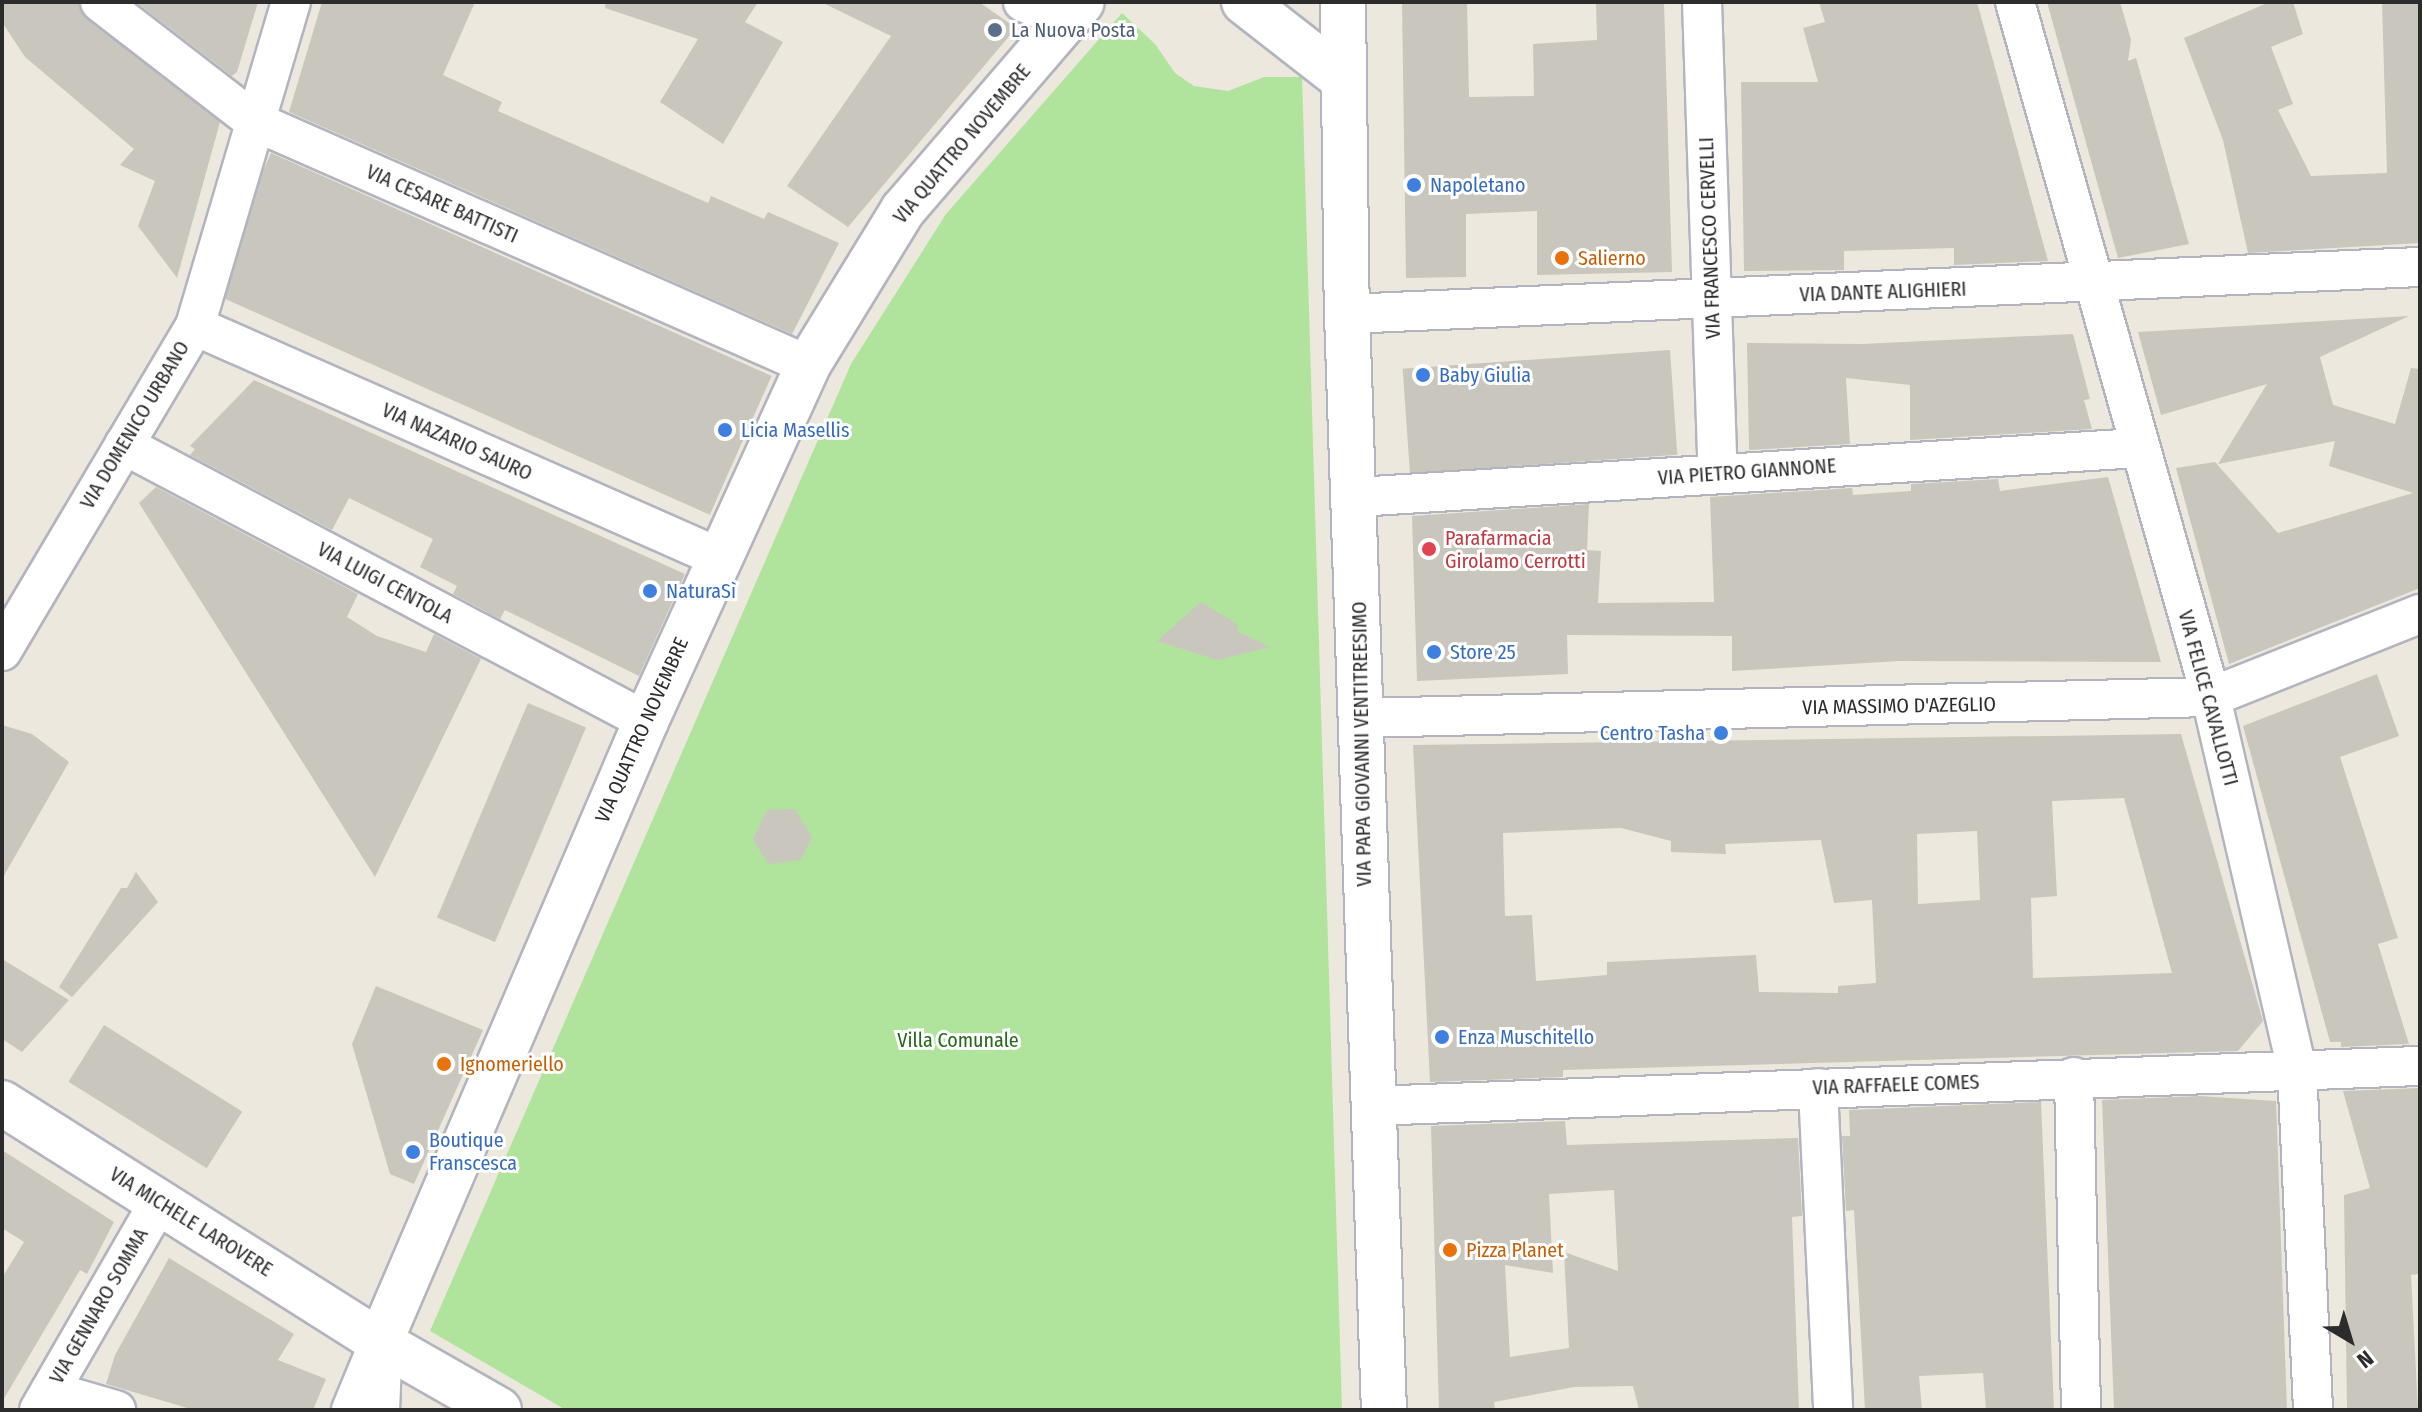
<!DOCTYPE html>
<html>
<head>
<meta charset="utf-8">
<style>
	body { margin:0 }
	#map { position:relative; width:2422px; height:1412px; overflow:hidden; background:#ede8de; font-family:"Fira Sans Condensed",sans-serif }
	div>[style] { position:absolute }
	.green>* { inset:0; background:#b0e39c }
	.building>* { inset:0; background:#c9c6bd; transform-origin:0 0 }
	.roads { filter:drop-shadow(2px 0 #b2b4bf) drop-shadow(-2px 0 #b2b4bf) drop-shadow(0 2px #b2b4bf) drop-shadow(0 -2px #b2b4bf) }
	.street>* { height:38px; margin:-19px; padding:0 19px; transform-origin:19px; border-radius:19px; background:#fff }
	.secondary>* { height:44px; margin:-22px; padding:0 22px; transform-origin:22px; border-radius:22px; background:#fff }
	.dots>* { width:22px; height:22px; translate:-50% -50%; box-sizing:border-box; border:4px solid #fff; border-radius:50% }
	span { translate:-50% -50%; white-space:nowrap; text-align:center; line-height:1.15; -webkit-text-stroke:6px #fff; paint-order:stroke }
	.service-label { font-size:20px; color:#4e5e75 }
	.left { translate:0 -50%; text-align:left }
	.street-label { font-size:20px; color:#2c2c2c }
	.shop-label { font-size:20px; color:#366cbe }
	.right { translate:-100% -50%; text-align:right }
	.food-label { font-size:20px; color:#c56008 }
	.health-label { font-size:20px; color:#be3a42 }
	.park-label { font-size:20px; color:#27691b }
	.frame { position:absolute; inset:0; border:4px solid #2c2c2c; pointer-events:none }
	.north { position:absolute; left:2310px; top:1300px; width:80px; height:80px; -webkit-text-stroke:6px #fff; paint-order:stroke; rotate:142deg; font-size:22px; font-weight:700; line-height:32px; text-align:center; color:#2c2c2c }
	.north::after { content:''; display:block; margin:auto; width:28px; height:36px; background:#2c2c2c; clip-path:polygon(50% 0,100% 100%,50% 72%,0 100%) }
</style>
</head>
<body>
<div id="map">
	<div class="green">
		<i style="clip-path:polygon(1122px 13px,1155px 44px,1175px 73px,1194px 86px,1228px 91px,1264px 77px,1302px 77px,1342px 1410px,566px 1410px,430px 1331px,851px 364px,946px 214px)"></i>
	</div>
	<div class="building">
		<i style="clip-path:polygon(2px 2px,78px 2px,87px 19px,220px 122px,177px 278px,138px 226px,155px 181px,120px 165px,134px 149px,25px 57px,2px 22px)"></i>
		<i style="clip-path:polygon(136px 2px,258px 2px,237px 72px,232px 76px)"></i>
		<i style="clip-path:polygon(322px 2px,475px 2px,443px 75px,502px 102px,498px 111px,708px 203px,711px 196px,764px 219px,768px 212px,839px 243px,792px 334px,289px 112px)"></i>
		<i style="clip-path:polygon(606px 2px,758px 2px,745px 22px,783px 42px,723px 144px,660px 102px,698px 39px,605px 8px)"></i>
		<i style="clip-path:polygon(821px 2px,979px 2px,1016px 28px,848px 227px,787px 186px,891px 36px)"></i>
		<i style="clip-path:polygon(1402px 2px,1467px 2px,1469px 97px,1534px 96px,1533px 44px,1597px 40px,1596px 2px,1664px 2px,1672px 272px,1537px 275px,1537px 211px,1466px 214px,1466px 277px,1406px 278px)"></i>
		<i style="clip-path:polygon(1819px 2px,1977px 2px,2048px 261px,1954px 265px,1954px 248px,1844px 251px,1844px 270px,1744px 271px,1741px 82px,1818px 82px,1803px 28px,1825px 22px)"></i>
		<i style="clip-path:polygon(2047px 2px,2120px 2px,2131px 40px,2128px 61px,2136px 58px,2189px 244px,2118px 258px)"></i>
		<i style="clip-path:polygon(2270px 2px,2293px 2px,2303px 34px,2271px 47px,2293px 104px,2278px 110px,2311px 176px,2387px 173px,2382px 2px,2420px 2px,2420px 243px,2248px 253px,2223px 140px,2184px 38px)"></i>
		<i style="left:271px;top:153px;width:548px;height:152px;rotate:24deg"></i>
		<i style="clip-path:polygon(2409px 316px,2320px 357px,2333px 405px,2395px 424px,2411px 368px,2420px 369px,2420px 588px,2229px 664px,2176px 468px,2215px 462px,2278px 533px,2413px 493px,2329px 466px,2335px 441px,2218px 464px,2267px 384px,2161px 415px,2138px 332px)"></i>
		<i style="clip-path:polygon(2073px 334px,2090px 399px,2084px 400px,2092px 429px,1910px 440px,1910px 385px,1846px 378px,1850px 444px,1749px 450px,1747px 343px,1862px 344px)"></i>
		<i style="left:1670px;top:350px;width:105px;height:268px;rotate:86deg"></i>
		<i style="clip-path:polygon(254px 380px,685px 574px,639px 676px,505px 610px,500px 619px,453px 594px,457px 586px,420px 567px,433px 539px,349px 498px,332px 530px,190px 455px,195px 449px,190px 446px)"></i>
		<i style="clip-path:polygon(2108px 477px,2161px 662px,1900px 661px,1732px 671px,1732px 636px,1567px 635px,1568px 674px,1417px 681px,1412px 516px,1589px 504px,1587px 550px,1601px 551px,1598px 603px,1714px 602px,1710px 497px,1852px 488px,1853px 495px,1911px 491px,1911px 484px,1998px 479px,2000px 491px)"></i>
		<i style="clip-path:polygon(156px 487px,358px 594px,347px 617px,377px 636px,426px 652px,434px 634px,481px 659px,375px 877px,139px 503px)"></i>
		<i style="clip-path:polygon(1201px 602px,1237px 624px,1237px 631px,1270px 647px,1218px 660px,1157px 641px)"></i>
		<i style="clip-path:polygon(2377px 674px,2399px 736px,2340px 757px,2398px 938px,2378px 944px,2409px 1044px,2341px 1047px,2341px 1042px,2330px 1042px,2243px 726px)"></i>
		<i style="left:528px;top:703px;width:63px;height:233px;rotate:23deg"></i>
		<i style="clip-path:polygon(2px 725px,32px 734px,69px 762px,2px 879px)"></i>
		<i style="clip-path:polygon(evenodd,2181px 734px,2263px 1021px,2238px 1051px,1563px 1070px,1563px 1077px,1430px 1082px,1413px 745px,2181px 734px,2124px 798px,2172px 973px,2033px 978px,2031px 898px,2057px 896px,2052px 801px,2124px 798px,2181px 734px,1621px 828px,1671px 841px,1671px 852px,1726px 854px,1725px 844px,1821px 840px,1834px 903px,1872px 900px,1876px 983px,1838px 986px,1838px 993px,1759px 992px,1756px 955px,1607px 962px,1607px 975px,1536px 981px,1532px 915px,1505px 916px,1503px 833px,1621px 828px,2181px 734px,1977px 831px,1980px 900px,1918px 904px,1917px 834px,1977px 831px)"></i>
		<i style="clip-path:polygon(795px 809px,812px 837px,801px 860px,768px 864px,753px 839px,767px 810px)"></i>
		<i style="clip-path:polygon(136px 872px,158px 902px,72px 997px,59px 987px,121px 888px,127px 888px)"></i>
		<i style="clip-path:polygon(2px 959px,69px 1000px,22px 1052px,2px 1039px)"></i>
		<i style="clip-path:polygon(376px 986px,483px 1030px,414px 1184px,390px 1174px,352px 1044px)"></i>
		<i style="left:104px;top:1025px;width:163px;height:67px;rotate:32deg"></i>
		<i style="clip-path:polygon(2420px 1088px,2420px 1274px,2411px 1275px,2418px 1410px,2347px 1410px,2344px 1195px,2370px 1188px,2343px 1091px)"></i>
		<i style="clip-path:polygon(2199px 1096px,2276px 1101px,2287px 1410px,2114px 1410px,2102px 1100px)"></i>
		<i style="clip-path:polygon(2041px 1102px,2054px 1410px,1986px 1410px,1983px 1373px,1919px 1376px,1922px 1410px,1865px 1410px,1854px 1210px,1846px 1211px,1842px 1136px,1850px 1136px,1849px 1110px)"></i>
		<i style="clip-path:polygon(evenodd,1565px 1121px,1567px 1145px,1798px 1138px,1802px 1216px,1792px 1217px,1799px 1410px,1639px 1410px,1633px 1386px,1574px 1387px,1494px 1402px,1495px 1410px,1439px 1410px,1431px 1126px,1565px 1121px,1614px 1190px,1618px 1271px,1564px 1252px,1569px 1348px,1510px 1357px,1505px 1265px,1553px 1273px,1549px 1194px,1614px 1190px)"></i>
		<i style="clip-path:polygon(2px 1150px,114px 1222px,87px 1274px,80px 1270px,2px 1402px,2px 1278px,24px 1242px,2px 1228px)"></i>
		<i style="clip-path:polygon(169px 1258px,294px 1334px,278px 1360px,326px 1379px,313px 1410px,194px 1410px,106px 1384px,115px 1355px)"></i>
	</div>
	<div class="roads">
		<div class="street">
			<i style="left:100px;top:2px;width:195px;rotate:37.7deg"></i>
			<i style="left:254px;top:121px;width:605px;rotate:23.77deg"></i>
			<i style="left:1023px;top:2px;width:47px;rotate:22.7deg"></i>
			<i style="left:1702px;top:2px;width:472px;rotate:88.1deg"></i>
			<i style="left:2015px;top:2px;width:722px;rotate:74.25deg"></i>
			<i style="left:2211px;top:697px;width:382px;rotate:77deg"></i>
			<i style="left:2297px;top:1069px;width:341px;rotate:87.3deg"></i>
			<i style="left:1347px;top:314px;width:1074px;rotate:-2.51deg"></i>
			<i style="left:195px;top:326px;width:574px;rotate:23.84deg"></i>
			<i style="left:124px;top:445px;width:590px;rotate:27.87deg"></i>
			<i style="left:1357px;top:497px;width:783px;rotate:-3.59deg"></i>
			<i style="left:2px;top:651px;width:378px;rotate:-59.3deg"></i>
			<i style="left:195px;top:326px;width:338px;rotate:-73.5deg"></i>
			<i style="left:1362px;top:718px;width:849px;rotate:-1.42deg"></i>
			<i style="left:2211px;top:697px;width:225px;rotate:-21.7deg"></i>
			<i style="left:2074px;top:1077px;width:333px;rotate:88.8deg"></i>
			<i style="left:1818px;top:1088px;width:322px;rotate:87.3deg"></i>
			<i style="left:1372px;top:1106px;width:1049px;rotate:-2.19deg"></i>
			<i style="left:50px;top:1391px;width:69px;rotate:16.1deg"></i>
			<i style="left:39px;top:1410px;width:240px;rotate:-60deg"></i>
			<i style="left:351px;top:1410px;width:63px;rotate:-67.5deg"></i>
		</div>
		<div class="secondary">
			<i style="left:1244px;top:2px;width:125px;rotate:37.9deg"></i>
			<i style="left:1343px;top:2px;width:312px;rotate:89.3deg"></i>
			<i style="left:1347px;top:314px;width:1097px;rotate:88.07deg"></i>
			<i style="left:2px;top:1103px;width:447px;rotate:32.3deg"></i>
			<i style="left:380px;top:1342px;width:137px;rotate:29.7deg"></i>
			<i style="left:377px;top:1410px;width:68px;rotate:-87.5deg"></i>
			<i style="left:380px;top:1342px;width:676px;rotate:-66.81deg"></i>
			<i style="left:646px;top:721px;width:391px;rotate:-65.5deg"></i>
			<i style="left:808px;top:365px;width:182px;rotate:-58.5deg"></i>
			<i style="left:903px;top:210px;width:274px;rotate:-49.3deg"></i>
		</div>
	</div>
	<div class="dots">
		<i style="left:995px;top:30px;background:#5c6f8a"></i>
		<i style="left:1414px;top:185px;background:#3f7fe0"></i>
		<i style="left:1562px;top:258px;background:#e8710a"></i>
		<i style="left:1423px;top:375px;background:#3f7fe0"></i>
		<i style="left:725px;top:430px;background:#3f7fe0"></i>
		<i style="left:1429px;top:549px;background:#e0444e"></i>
		<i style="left:650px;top:591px;background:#3f7fe0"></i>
		<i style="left:1434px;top:652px;background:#3f7fe0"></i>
		<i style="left:1721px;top:733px;background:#3f7fe0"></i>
		<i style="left:1442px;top:1037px;background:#3f7fe0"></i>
		<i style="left:444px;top:1064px;background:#e8710a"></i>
		<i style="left:413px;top:1152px;background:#3f7fe0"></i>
		<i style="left:1450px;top:1250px;background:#e8710a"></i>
	</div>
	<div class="service-label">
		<span class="left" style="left:1011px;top:30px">La Nuova Posta</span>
	</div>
	<div class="street-label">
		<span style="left:962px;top:144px;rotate:-50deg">VIA QUATTRO NOVEMBRE</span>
		<span style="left:442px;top:204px;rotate:24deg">VIA CESARE BATTISTI</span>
		<span style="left:1710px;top:238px;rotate:-92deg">VIA FRANCESCO CERVELLI</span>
		<span style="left:1883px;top:292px;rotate:-2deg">VIA DANTE ALIGHIERI</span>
		<span style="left:135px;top:425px;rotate:-59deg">VIA DOMENICO URBANO</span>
		<span style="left:457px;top:442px;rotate:24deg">VIA NAZARIO SAURO</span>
		<span style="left:1747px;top:472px;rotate:-4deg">VIA PIETRO GIANNONE</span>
		<span style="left:385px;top:583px;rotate:28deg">VIA LUIGI CENTOLA</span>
		<span style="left:2208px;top:698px;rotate:75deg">VIA FELICE CAVALLOTTI</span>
		<span style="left:1899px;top:706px;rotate:-1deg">VIA MASSIMO D'AZEGLIO</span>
		<span style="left:642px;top:730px;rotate:-66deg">VIA QUATTRO NOVEMBRE</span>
		<span style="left:1362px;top:744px;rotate:-91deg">VIA PAPA GIOVANNI VENTITREESIMO</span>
		<span style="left:1896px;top:1085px;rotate:-2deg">VIA RAFFAELE COMES</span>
		<span style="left:191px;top:1222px;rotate:32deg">VIA MICHELE LAROVERE</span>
		<span style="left:99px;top:1306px;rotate:-60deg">VIA GENNARO SOMMA</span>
	</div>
	<div class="shop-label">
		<span class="left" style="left:1430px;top:185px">Napoletano</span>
		<span class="left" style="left:1439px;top:375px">Baby Giulia</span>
		<span class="left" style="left:741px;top:430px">Licia Masellis</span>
		<span class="left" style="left:666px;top:591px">NaturaSì</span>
		<span class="left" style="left:1450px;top:652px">Store 25</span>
		<span class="right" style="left:1705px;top:733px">Centro Tasha</span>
		<span class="left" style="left:1458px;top:1037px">Enza Muschitello</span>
		<span class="left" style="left:429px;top:1152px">Boutique<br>Franscesca</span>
	</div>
	<div class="food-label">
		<span class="left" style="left:1578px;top:258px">Salierno</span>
		<span class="left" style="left:460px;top:1064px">Ignomeriello</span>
		<span class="left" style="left:1466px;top:1250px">Pizza Planet</span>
	</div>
	<div class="health-label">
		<span class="left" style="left:1445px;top:550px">Parafarmacia<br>Girolamo Cerrotti</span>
	</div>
	<div class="park-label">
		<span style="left:958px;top:1040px">Villa Comunale</span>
	</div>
	<div class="frame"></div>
	<div class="north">N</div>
</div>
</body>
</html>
